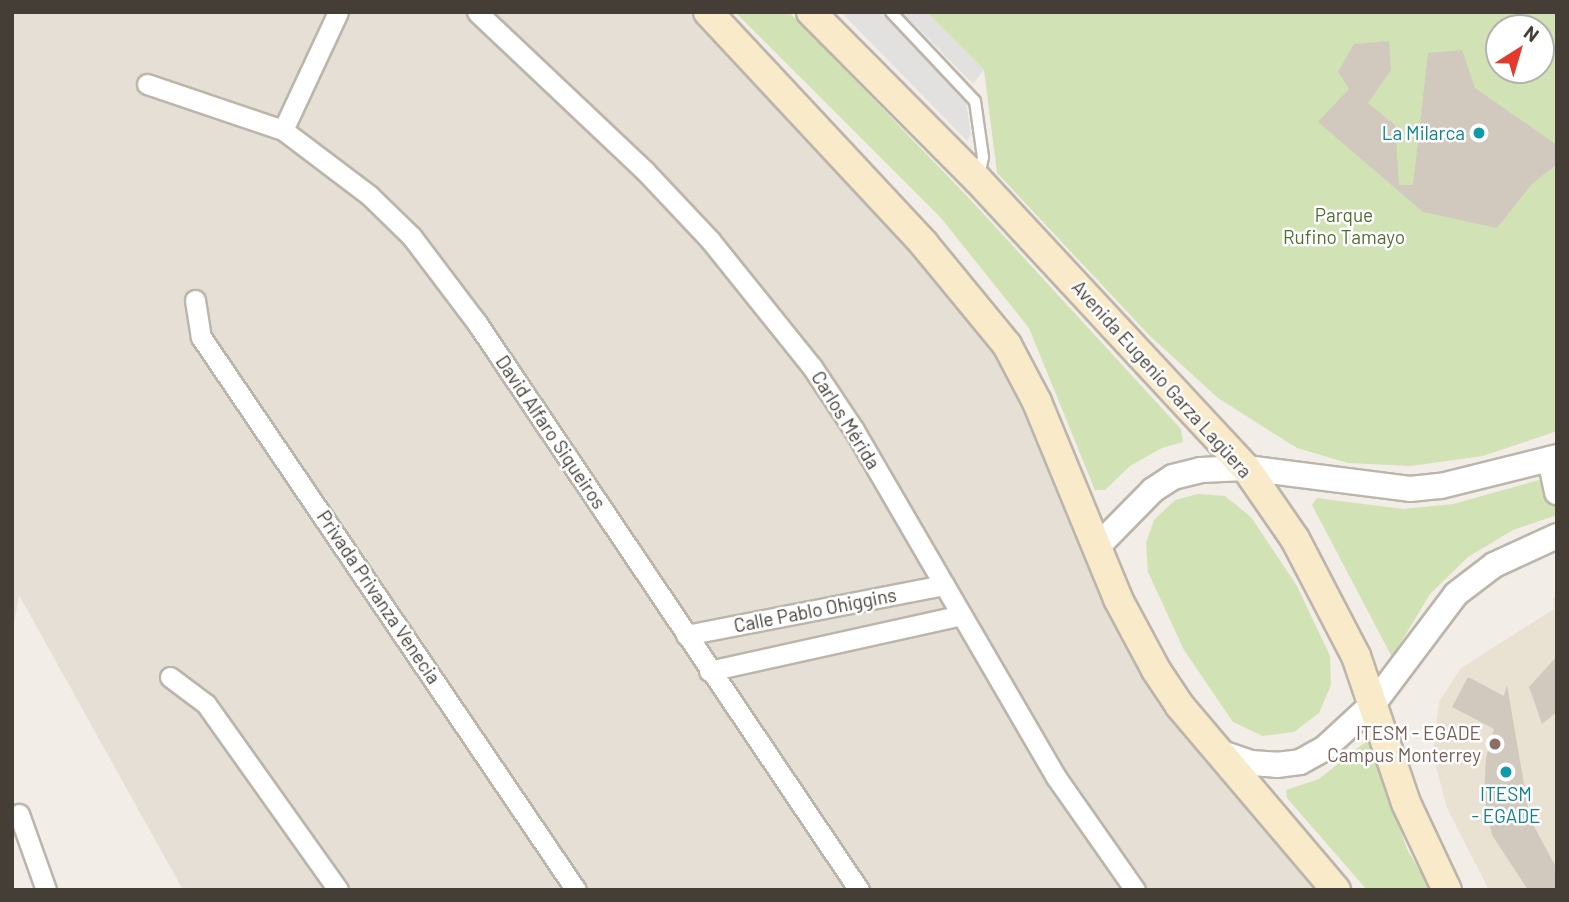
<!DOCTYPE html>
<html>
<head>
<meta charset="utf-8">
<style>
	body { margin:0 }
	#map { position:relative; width:1569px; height:902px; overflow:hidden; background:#f2eee7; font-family:Barlow,sans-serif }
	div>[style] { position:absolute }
	.residential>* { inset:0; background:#e5dfd6 }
	.education>* { inset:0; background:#e9e1d2 }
	.green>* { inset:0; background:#d1e2b4 }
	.parking>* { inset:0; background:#e3e1df }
	.building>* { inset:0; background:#d2c9be }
	.roads { filter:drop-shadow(2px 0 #bcb5ab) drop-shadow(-2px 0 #bcb5ab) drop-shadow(0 2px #bcb5ab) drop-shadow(0 -2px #bcb5ab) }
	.service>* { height:10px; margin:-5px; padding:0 5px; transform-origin:5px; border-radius:5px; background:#fff }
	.minor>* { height:19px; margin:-9.5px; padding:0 9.5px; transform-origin:9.5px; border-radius:9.5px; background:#fff }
	.tertiary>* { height:24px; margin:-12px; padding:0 12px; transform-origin:12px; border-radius:12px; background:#fff }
	.secondary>* { height:28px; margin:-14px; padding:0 14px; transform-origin:14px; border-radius:14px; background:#f9eaca }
	.dots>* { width:19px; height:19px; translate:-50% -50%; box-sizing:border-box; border:4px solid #fff; border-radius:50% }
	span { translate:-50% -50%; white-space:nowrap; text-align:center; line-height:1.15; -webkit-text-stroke:5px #fff; paint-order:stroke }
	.culture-label { font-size:19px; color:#0d838f }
	.right { translate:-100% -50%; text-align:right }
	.park-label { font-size:19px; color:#4d7030 }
	.street-label { font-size:19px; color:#443e37 }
	.education-label { font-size:19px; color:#785e54 }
	.frame { position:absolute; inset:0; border:14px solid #443e37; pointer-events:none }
	.north { position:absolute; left:1485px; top:14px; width:70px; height:70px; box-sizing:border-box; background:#fff; border:2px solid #b4b2af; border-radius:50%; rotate:37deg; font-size:19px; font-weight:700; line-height:28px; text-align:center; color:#443e37 }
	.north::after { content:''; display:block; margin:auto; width:24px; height:32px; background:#e43a2c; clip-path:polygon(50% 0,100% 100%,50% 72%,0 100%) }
</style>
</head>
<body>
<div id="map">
	<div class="residential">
		<i style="clip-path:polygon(12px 12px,718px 12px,1025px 359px,1130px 622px,1342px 890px,183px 890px,19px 595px,12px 635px)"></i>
	</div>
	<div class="education">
		<i style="clip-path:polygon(1557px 596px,1557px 890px,1489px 890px,1447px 808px,1433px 755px,1439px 702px,1461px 668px,1554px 609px,1553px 598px)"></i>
	</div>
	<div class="green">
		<i style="clip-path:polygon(735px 12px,789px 12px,966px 195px,1181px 429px,1183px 442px,1162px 448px,1130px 466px,1105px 490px,1095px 490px,1029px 328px,941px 218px)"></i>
		<i style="clip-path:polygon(evenodd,926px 12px,1557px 12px,1557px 431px,1483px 456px,1411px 466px,1348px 463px,1297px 448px,1218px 398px,1150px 336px,997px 173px,984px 70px,926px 12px,1499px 28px,1541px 28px,1541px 70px,1499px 70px,1499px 28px)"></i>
		<i style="clip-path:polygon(1557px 475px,1557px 515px,1513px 530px,1468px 557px,1430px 594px,1392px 657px,1312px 505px,1317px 498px,1403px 509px,1453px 504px)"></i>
		<i style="clip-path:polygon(1198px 494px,1225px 496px,1251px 517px,1297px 586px,1330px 656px,1331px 685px,1319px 713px,1294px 732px,1263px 736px,1233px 722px,1184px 650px,1148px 572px,1146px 543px,1154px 520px,1175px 500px)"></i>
		<i style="clip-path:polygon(1368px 740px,1407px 849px,1431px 890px,1367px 890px,1287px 798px,1286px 790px,1319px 779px)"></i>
	</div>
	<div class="parking">
		<i style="clip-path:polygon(841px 12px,881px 12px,965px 96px,971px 134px,967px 141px)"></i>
		<i style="clip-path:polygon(902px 12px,926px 12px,984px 70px,973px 84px)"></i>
	</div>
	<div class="building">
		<i style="clip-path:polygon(1389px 41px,1391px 70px,1368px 103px,1395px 125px,1399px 185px,1413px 185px,1428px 53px,1462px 50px,1475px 88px,1557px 145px,1557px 164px,1532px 184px,1497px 228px,1423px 212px,1318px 122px,1349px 89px,1338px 72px,1354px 44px)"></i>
		<i style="clip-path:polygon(1557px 656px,1557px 712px,1542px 724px,1529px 687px)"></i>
		<i style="clip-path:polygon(1468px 677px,1504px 696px,1507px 685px,1530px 819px,1557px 869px,1557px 890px,1528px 890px,1492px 835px,1484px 794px,1486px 758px,1494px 729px,1452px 707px)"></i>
	</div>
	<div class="roads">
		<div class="service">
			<i style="left:891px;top:12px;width:122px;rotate:46.7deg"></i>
			<i style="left:975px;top:101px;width:57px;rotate:81.9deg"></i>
			<i style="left:983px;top:157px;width:19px;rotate:102deg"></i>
		</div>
		<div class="minor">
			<i style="left:477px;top:12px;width:231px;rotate:43.4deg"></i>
			<i style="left:645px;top:171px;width:95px;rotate:46.7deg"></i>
			<i style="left:710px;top:240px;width:163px;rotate:51.2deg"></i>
			<i style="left:812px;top:367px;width:76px;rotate:56.3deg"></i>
			<i style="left:854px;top:430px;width:402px;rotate:59.8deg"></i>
			<i style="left:1056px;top:777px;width:138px;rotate:55deg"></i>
			<i style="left:147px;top:84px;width:144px;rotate:18.7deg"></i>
			<i style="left:283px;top:130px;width:108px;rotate:37.1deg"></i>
			<i style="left:369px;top:195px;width:60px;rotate:44.3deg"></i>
			<i style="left:412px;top:237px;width:108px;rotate:52.9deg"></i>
			<i style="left:477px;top:323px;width:684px;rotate:56.03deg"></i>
			<i style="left:283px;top:130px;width:130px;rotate:-65deg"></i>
			<i style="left:195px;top:300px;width:37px;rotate:81deg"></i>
			<i style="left:201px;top:337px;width:668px;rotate:55.86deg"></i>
			<i style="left:686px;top:635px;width:263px;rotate:-11deg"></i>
			<i style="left:709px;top:671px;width:258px;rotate:-12.5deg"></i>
			<i style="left:170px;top:677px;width:45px;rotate:36.9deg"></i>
			<i style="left:206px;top:704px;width:228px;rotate:54.6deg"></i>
			<i style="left:19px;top:814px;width:81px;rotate:70.4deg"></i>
		</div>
		<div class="tertiary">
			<i style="left:1550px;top:459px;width:34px;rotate:78deg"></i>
			<i style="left:1098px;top:546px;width:78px;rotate:-45.5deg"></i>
			<i style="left:1153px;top:490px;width:24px;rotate:-33deg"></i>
			<i style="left:1173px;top:477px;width:29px;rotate:-14deg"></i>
			<i style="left:1201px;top:470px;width:45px;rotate:-2.5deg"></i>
			<i style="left:1246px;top:468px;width:165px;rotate:7.3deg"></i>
			<i style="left:1410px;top:489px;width:31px;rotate:-6deg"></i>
			<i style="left:1441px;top:486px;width:120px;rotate:-14deg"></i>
			<i style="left:1222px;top:753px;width:31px;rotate:19deg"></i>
			<i style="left:1251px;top:763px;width:26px;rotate:4deg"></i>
			<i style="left:1277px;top:765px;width:23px;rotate:-7deg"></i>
			<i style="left:1300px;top:762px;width:29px;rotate:-29deg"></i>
			<i style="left:1325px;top:748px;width:67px;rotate:-42.6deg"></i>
			<i style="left:1374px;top:703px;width:136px;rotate:-53deg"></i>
			<i style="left:1456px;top:594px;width:48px;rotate:-37.3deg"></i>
			<i style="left:1494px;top:565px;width:69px;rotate:-24.7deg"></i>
		</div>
		<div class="secondary">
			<i style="left:708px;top:12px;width:317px;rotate:47deg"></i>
			<i style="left:924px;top:244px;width:131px;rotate:50.6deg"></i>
			<i style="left:1007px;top:345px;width:64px;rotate:62.2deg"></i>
			<i style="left:1037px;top:402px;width:213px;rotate:67.6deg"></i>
			<i style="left:1118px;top:599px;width:81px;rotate:61.8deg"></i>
			<i style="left:1156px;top:670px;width:43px;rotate:56.3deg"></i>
			<i style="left:1180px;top:706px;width:241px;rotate:49.7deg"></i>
			<i style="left:811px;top:12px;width:237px;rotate:45.2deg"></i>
			<i style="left:978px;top:180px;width:393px;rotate:47.1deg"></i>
			<i style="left:1246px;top:468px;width:86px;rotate:55.4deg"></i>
			<i style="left:1295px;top:539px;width:132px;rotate:62.5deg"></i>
			<i style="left:1356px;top:656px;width:155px;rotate:71.2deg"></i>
			<i style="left:1406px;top:803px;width:96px;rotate:64.8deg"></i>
		</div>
	</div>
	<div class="dots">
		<i style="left:1479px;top:133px;background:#0f9aa8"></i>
		<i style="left:1495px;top:744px;background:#8d6e63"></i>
		<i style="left:1506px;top:772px;background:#0f9aa8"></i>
	</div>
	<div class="culture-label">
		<span class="right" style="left:1465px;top:133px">La Milarca</span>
		<span style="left:1506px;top:805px">ITESM<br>- EGADE</span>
	</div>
	<div class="park-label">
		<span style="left:1344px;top:226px">Parque<br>Rufino Tamayo</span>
	</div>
	<div class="street-label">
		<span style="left:1162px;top:379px;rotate:48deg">Avenida Eugenio Garza Lagüera</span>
		<span style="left:846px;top:420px;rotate:58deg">Carlos Mérida</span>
		<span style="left:551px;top:432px;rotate:56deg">David Alfaro Siqueiros</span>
		<span style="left:379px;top:597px;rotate:56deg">Privada Privanza Venecia</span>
		<span style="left:815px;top:610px;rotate:-11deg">Calle Pablo Ohiggins</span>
	</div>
	<div class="education-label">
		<span class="right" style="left:1481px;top:744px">ITESM - EGADE<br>Campus Monterrey</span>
	</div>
	<div class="frame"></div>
	<div class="north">N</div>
</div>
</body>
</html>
